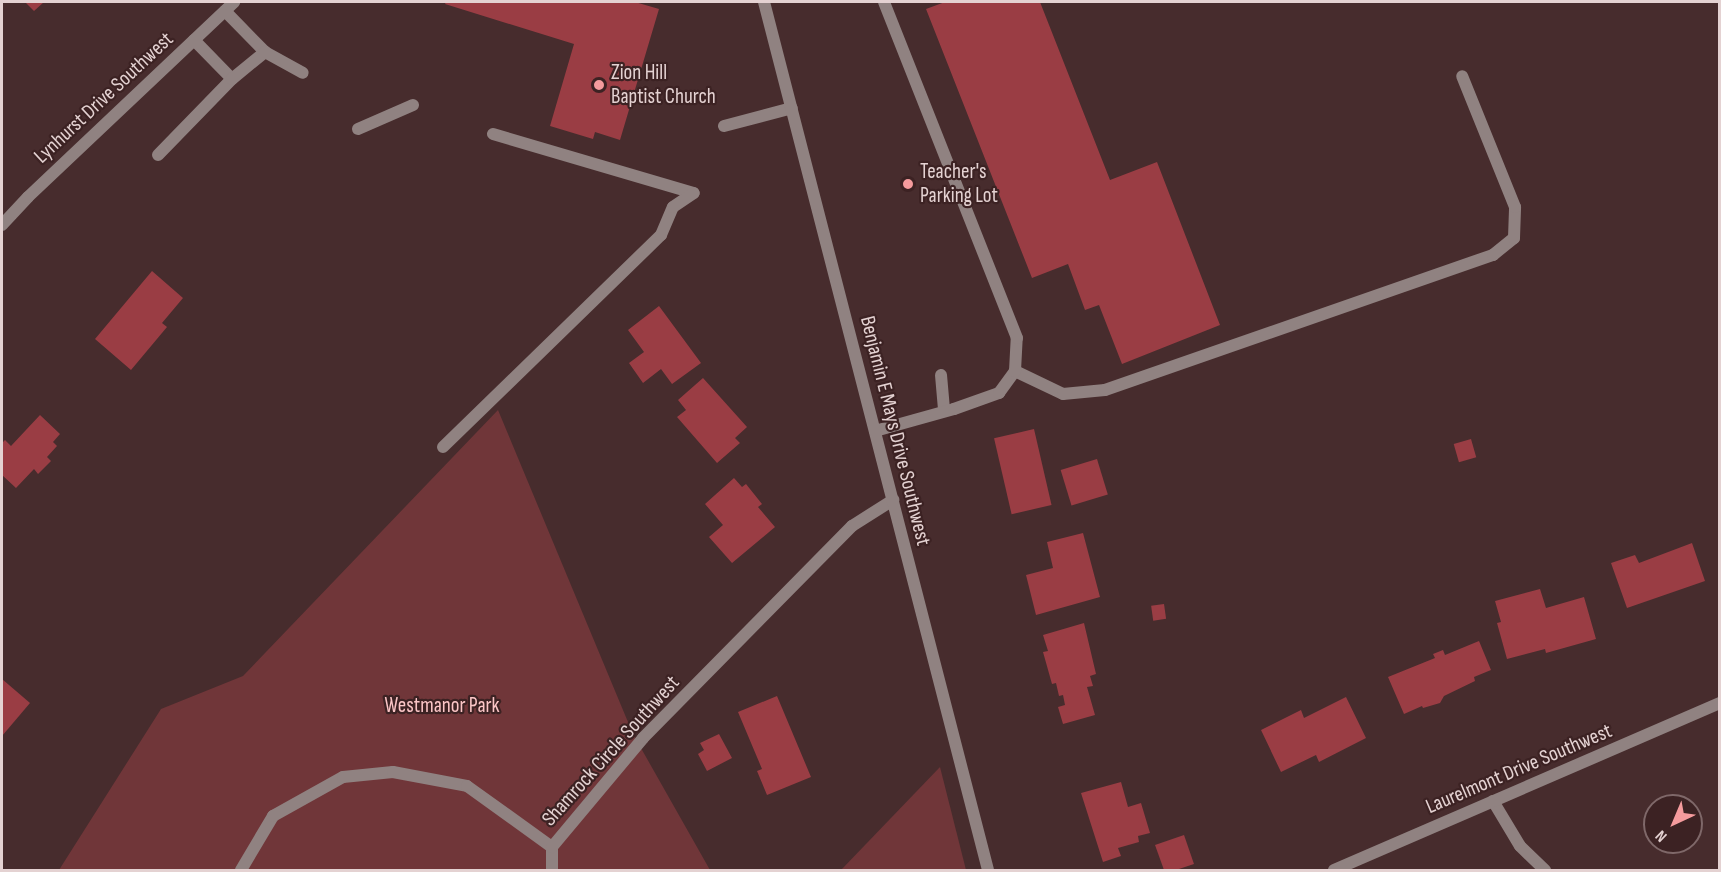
<!DOCTYPE html>
<html>
<head>
<meta charset="utf-8">
<style>
	body { margin:0 }
	#map { position:relative; width:1721px; height:872px; overflow:hidden; background:#472c2d; font-family:"Sofia Sans Condensed",sans-serif }
	div>[style] { position:absolute }
	.green>* { inset:0; background:#703639 }
	.building>* { inset:0; background:#9a3d44; transform-origin:0 0 }
	.service>* { height:12px; margin:-6px; padding:0 6px; transform-origin:6px; border-radius:6px; background:#908281 }
	.minor>* { height:12px; margin:-6px; padding:0 6px; transform-origin:6px; border-radius:6px; background:#908281 }
	.tertiary>* { height:12px; margin:-6px; padding:0 6px; transform-origin:6px; border-radius:6px; background:#908281 }
	.dots>* { width:16px; height:16px; translate:-50% -50%; box-sizing:border-box; border:3px solid #3c2223; border-radius:50% }
	span { translate:-50% -50%; white-space:nowrap; text-align:center; line-height:1.15; -webkit-text-stroke:4.5px #3c2223; paint-order:stroke }
	.poi-label { font-size:21px; color:#e4d2d2 }
	.left { translate:0 -50%; text-align:left }
	.street-label { font-size:21px; color:#e4d2d2 }
	.park-label { font-size:21px; color:#fcc6c7 }
	.frame { position:absolute; inset:0; border:3px solid #e4d2d2; pointer-events:none }
	.north { position:absolute; left:1643px; top:794px; width:60px; height:60px; box-sizing:border-box; background:#3c2223; border:2px solid #7f6869; border-radius:50%; rotate:224deg; font-size:16px; font-weight:700; line-height:24px; text-align:center; color:#e4d2d2 }
	.north::after { content:''; display:block; margin:auto; width:21px; height:27px; background:#f59b9d; clip-path:polygon(50% 0,100% 100%,50% 72%,0 100%) }
</style>
</head>
<body>
<div id="map">
	<div class="green">
		<i style="clip-path:polygon(498px 410px,633px 734px,710px 870px,59px 870px,161px 709px,243px 676px)"></i>
		<i style="clip-path:polygon(940px 767px,966px 870px,841px 870px)"></i>
	</div>
	<div class="building">
		<i style="clip-path:polygon(25px 2px,44px 2px,34px 11px)"></i>
		<i style="clip-path:polygon(446px 2px,635px 2px,659px 9px,620px 140px,595px 132px,593px 139px,550px 126px,574px 44px,445px 4px)"></i>
		<i style="clip-path:polygon(945px 2px,1040px 2px,1110px 180px,1157px 162px,1220px 325px,1122px 364px,1099px 305px,1085px 310px,1068px 264px,1032px 278px,926px 9px)"></i>
		<i style="clip-path:polygon(152px 271px,183px 298px,162px 323px,167px 327px,131px 370px,95px 339px)"></i>
		<i style="clip-path:polygon(659px 306px,701px 363px,672px 384px,661px 369px,643px 383px,629px 363px,644px 352px,628px 330px)"></i>
		<i style="clip-path:polygon(703px 378px,747px 427px,735px 438px,740px 443px,717px 463px,677px 417px,686px 410px,678px 400px)"></i>
		<i style="clip-path:polygon(40px 415px,60px 434px,53px 442px,57px 446px,47px 457px,51px 461px,38px 474px,34px 469px,16px 488px,2px 475px,2px 443px,5px 440px,11px 446px)"></i>
		<i style="left:1034px;top:429px;width:78px;height:41px;rotate:77deg"></i>
		<i style="left:1471px;top:439px;width:19px;height:18px;rotate:74deg"></i>
		<i style="left:1097px;top:459px;width:37px;height:38px;rotate:73deg"></i>
		<i style="clip-path:polygon(734px 478px,742px 487px,746px 484px,762px 504px,758px 507px,775px 527px,732px 563px,709px 537px,723px 525px,705px 504px)"></i>
		<i style="clip-path:polygon(1083px 533px,1100px 597px,1036px 615px,1026px 575px,1053px 568px,1047px 542px)"></i>
		<i style="clip-path:polygon(1692px 543px,1705px 581px,1627px 608px,1611px 563px,1635px 555px,1639px 563px)"></i>
		<i style="clip-path:polygon(1540px 589px,1546px 608px,1584px 597px,1596px 639px,1546px 653px,1545px 649px,1507px 659px,1497px 623px,1501px 622px,1495px 601px)"></i>
		<i style="left:1164px;top:604px;width:15px;height:13px;rotate:82deg"></i>
		<i style="clip-path:polygon(1084px 623px,1096px 674px,1090px 676px,1093px 686px,1087px 687px,1095px 715px,1063px 724px,1058px 707px,1065px 705px,1063px 695px,1059px 696px,1056px 683px,1052px 684px,1043px 652px,1048px 651px,1043px 635px)"></i>
		<i style="clip-path:polygon(1479px 641px,1491px 670px,1474px 677px,1475px 681px,1444px 696px,1440px 703px,1423px 708px,1422px 706px,1404px 714px,1388px 677px,1435px 658px,1433px 654px,1443px 650px,1445px 655px)"></i>
		<i style="clip-path:polygon(2px 679px,30px 703px,2px 736px)"></i>
		<i style="clip-path:polygon(777px 696px,811px 777px,767px 795px,757px 771px,762px 769px,738px 712px)"></i>
		<i style="clip-path:polygon(1346px 697px,1366px 738px,1319px 762px,1316px 755px,1281px 772px,1261px 730px,1301px 710px,1304px 718px)"></i>
		<i style="clip-path:polygon(719px 734px,732px 758px,707px 771px,698px 754px,704px 750px,700px 743px)"></i>
		<i style="clip-path:polygon(1121px 782px,1128px 807px,1141px 803px,1150px 833px,1138px 836px,1139px 842px,1118px 848px,1121px 856px,1103px 862px,1081px 793px)"></i>
		<i style="clip-path:polygon(1184px 835px,1194px 864px,1176px 870px,1164px 870px,1155px 845px)"></i>
	</div>
	<div class="service">
		<i style="left:225px;top:11px;width:57px;rotate:45.7deg"></i>
		<i style="left:194px;top:40px;width:54px;rotate:45.7deg"></i>
		<i style="left:724px;top:126px;width:70px;rotate:-14.8deg"></i>
		<i style="left:358px;top:129px;width:60px;rotate:-23.6deg"></i>
		<i style="left:493px;top:134px;width:209px;rotate:16.4deg"></i>
		<i style="left:158px;top:155px;width:106px;rotate:-45.8deg"></i>
		<i style="left:232px;top:79px;width:43px;rotate:-39.3deg"></i>
		<i style="left:265px;top:52px;width:43px;rotate:28.9deg"></i>
		<i style="left:1015px;top:371px;width:53px;rotate:25.6deg"></i>
		<i style="left:1063px;top:394px;width:42px;rotate:-5.4deg"></i>
		<i style="left:1105px;top:390px;width:411px;rotate:-19.2deg"></i>
		<i style="left:1493px;top:255px;width:27px;rotate:-39deg"></i>
		<i style="left:1514px;top:238px;width:31px;rotate:-88deg"></i>
		<i style="left:1515px;top:207px;width:141px;rotate:-112deg"></i>
		<i style="left:941px;top:375px;width:36px;rotate:85deg"></i>
		<i style="left:875px;top:431px;width:82px;rotate:-15.6deg"></i>
		<i style="left:954px;top:409px;width:48px;rotate:-19.6deg"></i>
		<i style="left:999px;top:393px;width:27px;rotate:-54deg"></i>
		<i style="left:1015px;top:371px;width:33px;rotate:-87deg"></i>
		<i style="left:1017px;top:338px;width:361px;rotate:-111.6deg"></i>
		<i style="left:443px;top:447px;width:304px;rotate:-44.2deg"></i>
		<i style="left:661px;top:235px;width:30px;rotate:-67deg"></i>
		<i style="left:673px;top:207px;width:25px;rotate:-34deg"></i>
		<i style="left:552px;top:847px;width:23px;rotate:90deg"></i>
	</div>
	<div class="minor">
		<i style="left:1493px;top:801px;width:52px;rotate:59deg"></i>
		<i style="left:1520px;top:846px;width:35px;rotate:44deg"></i>
		<i style="left:241px;top:870px;width:63px;rotate:-59.3deg"></i>
		<i style="left:273px;top:816px;width:80px;rotate:-29.1deg"></i>
		<i style="left:343px;top:777px;width:50px;rotate:-5.7deg"></i>
		<i style="left:393px;top:772px;width:75px;rotate:10.7deg"></i>
		<i style="left:467px;top:786px;width:105px;rotate:35.7deg"></i>
		<i style="left:552px;top:847px;width:142px;rotate:-50.1deg"></i>
		<i style="left:643px;top:738px;width:298px;rotate:-45.4deg"></i>
		<i style="left:852px;top:526px;width:49px;rotate:-32.4deg"></i>
		<i style="left:1334px;top:870px;width:421px;rotate:-23.4deg"></i>
	</div>
	<div class="tertiary">
		<i style="left:764px;top:2px;width:896px;rotate:75.53deg"></i>
		<i style="left:2px;top:225px;width:38px;rotate:-47deg"></i>
		<i style="left:28px;top:197px;width:284px;rotate:-43.4deg"></i>
	</div>
	<div class="dots">
		<i style="left:599px;top:85px;background:#f59b9d"></i>
		<i style="left:908px;top:184px;background:#f59b9d"></i>
	</div>
	<div class="poi-label">
		<span class="left" style="left:611px;top:85px">Zion Hill<br>Baptist Church</span>
		<span class="left" style="left:920px;top:184px">Teacher's<br>Parking Lot</span>
	</div>
	<div class="street-label">
		<span style="left:104px;top:98px;rotate:-43deg">Lynhurst Drive Southwest</span>
		<span style="left:895px;top:431px;rotate:76deg">Benjamin E Mays Drive Southwest</span>
		<span style="left:611px;top:751px;rotate:-48deg">Shamrock Circle Southwest</span>
		<span style="left:1519px;top:769px;rotate:-23deg">Laurelmont Drive Southwest</span>
	</div>
	<div class="park-label">
		<span style="left:442px;top:706px">Westmanor Park</span>
	</div>
	<div class="frame"></div>
	<div class="north">N</div>
</div>
</body>
</html>
